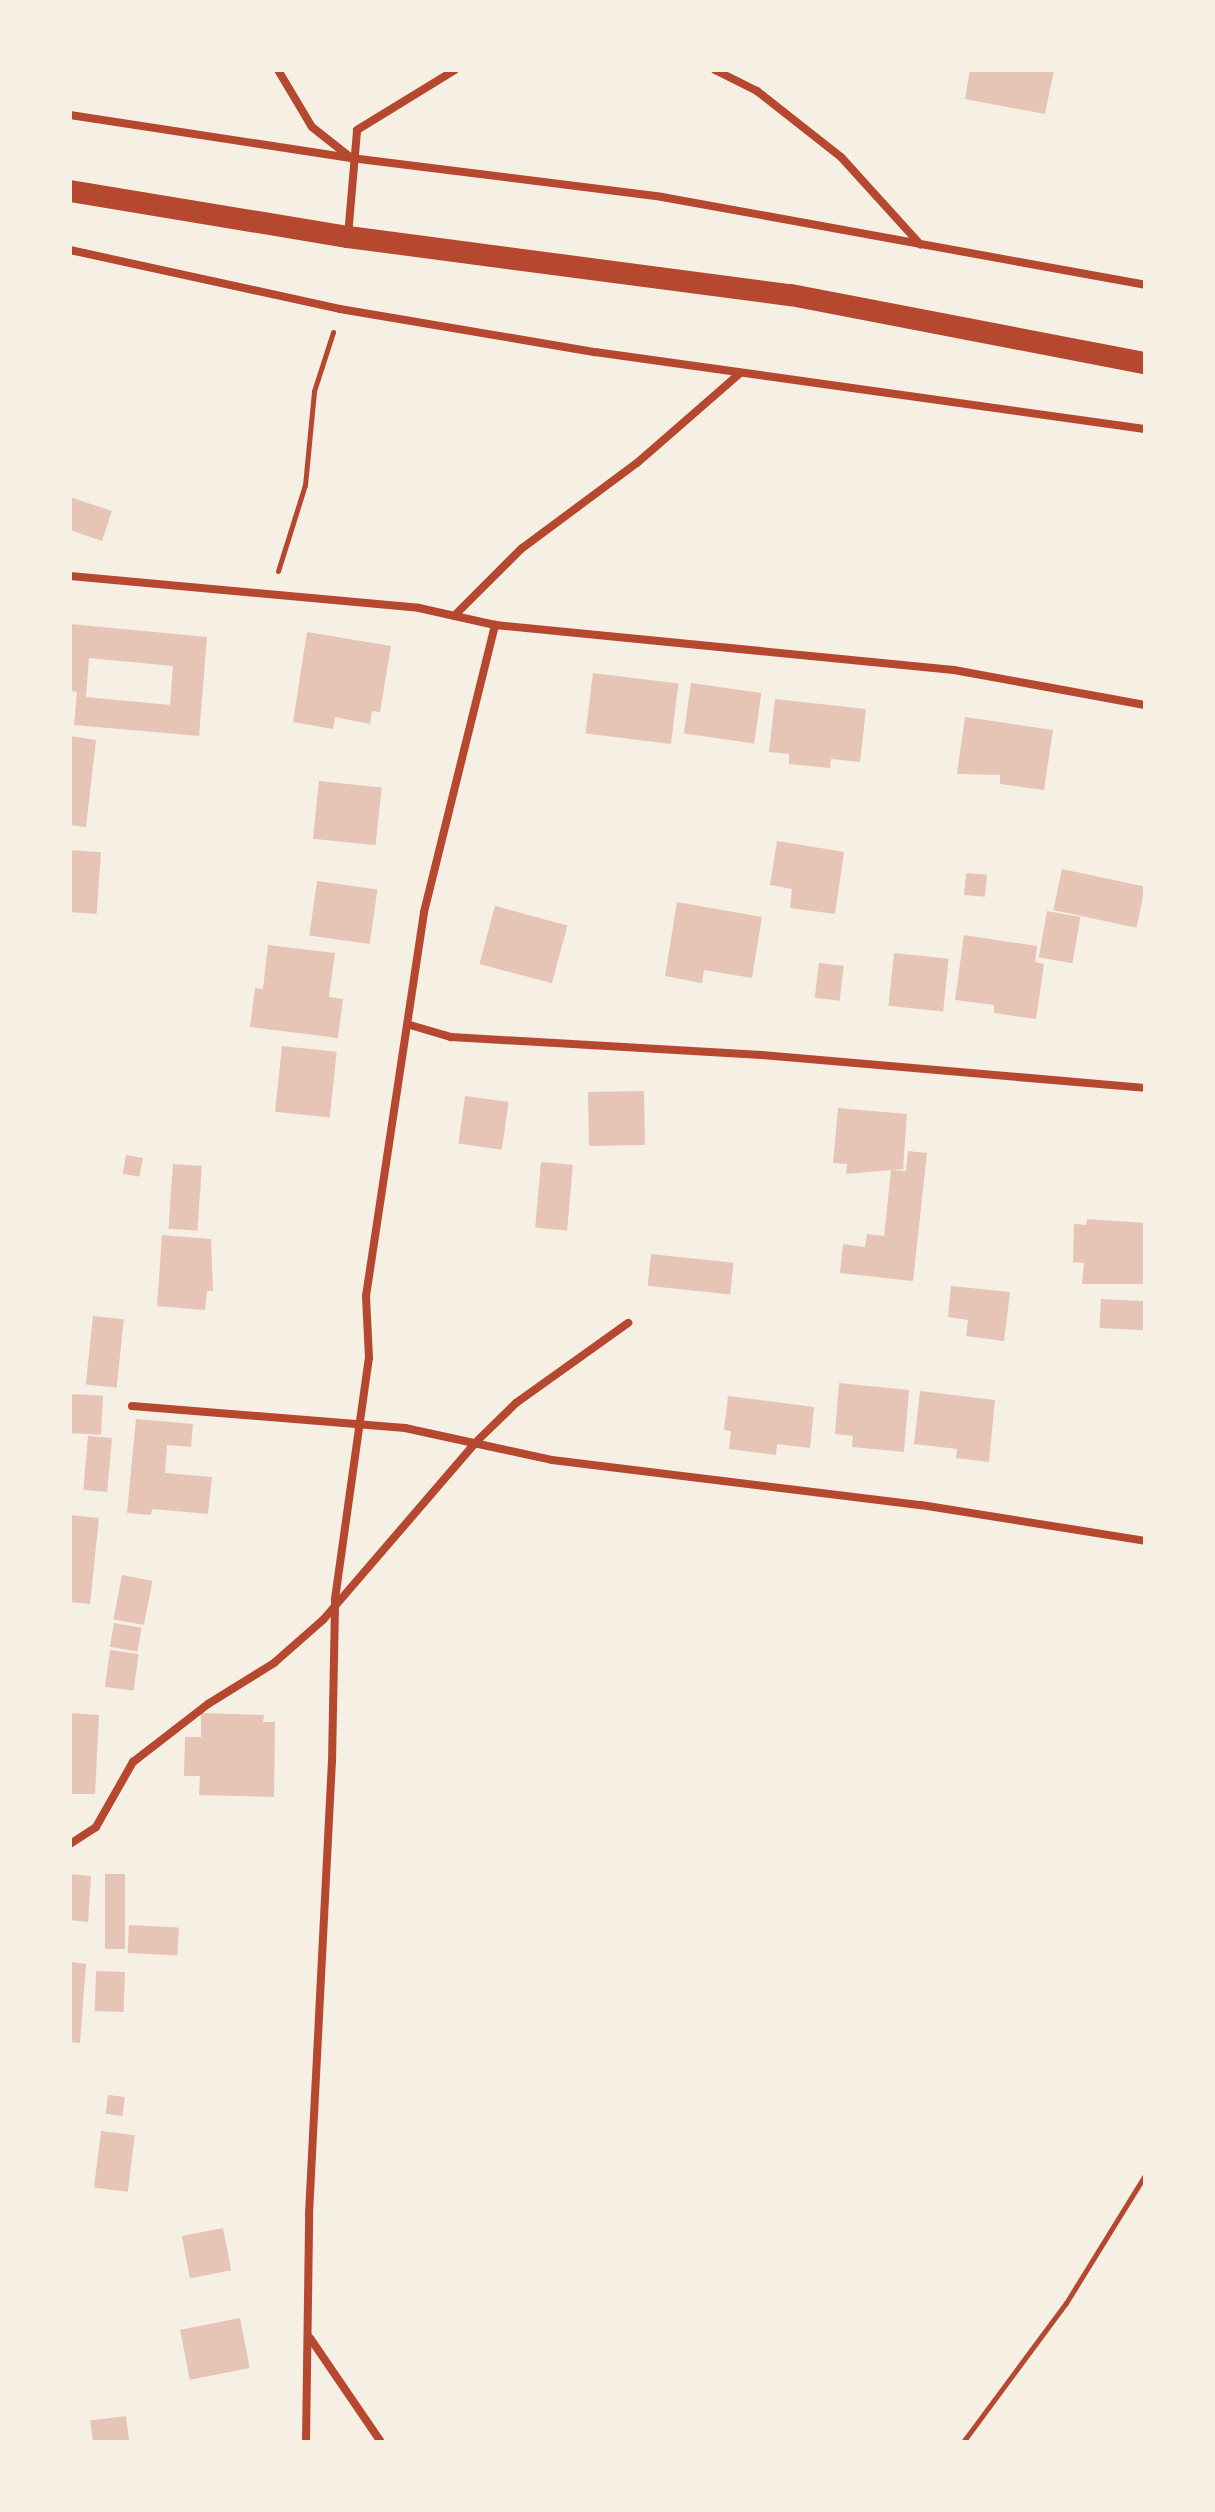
<!DOCTYPE html>
<html>
<head>
<meta charset="utf-8">
<style>
	body { margin:0 }
	#map { position:relative; width:1215px; height:2512px; overflow:hidden; background:#f6efe4; font-family:"Asap Condensed",sans-serif }
	div>[style] { position:absolute }
	.building>* { inset:0; background:#e6c5b7; transform-origin:0 0 }
	.path>* { height:5px; margin:-2.5px; padding:0 2.5px; transform-origin:2.5px; border-radius:2.5px; background:#b5482f }
	.minor>* { height:8px; margin:-4px; padding:0 4px; transform-origin:4px; border-radius:4px; background:#b5482f }
	.trunk>* { height:22px; margin:-11px; padding:0 11px; transform-origin:11px; border-radius:11px; background:#b5482f }
	span { translate:-50% -50%; white-space:nowrap; text-align:center; line-height:1.15; -webkit-text-stroke:8px #f6efe4; paint-order:stroke }
	.frame { position:absolute; inset:0; border:72px solid #f6efe4; pointer-events:none }
</style>
</head>
<body>
<div id="map">
	<div class="building">
		<i style="clip-path:polygon(970px 70px,1054px 70px,1045px 114px,965px 99px)"></i>
		<i style="clip-path:polygon(70px 497px,112px 511px,102px 541px,70px 530px)"></i>
		<i style="clip-path:polygon(evenodd,70px 624px,207px 637px,199px 736px,74px 725px,77px 692px,70px 691px,70px 624px,89px 658px,173px 666px,170px 705px,86px 697px,89px 658px)"></i>
		<i style="clip-path:polygon(307px 632px,391px 646px,380px 712px,372px 711px,370px 724px,335px 717px,333px 729px,293px 722px)"></i>
		<i style="left:593px;top:673px;width:86px;height:61px;rotate:7deg"></i>
		<i style="left:691px;top:683px;width:71px;height:51px;rotate:8deg"></i>
		<i style="clip-path:polygon(775px 699px,866px 709px,860px 762px,831px 759px,830px 768px,789px 764px,789px 754px,769px 752px)"></i>
		<i style="clip-path:polygon(965px 717px,1053px 730px,1044px 790px,1000px 784px,1000px 775px,957px 774px)"></i>
		<i style="clip-path:polygon(70px 736px,96px 740px,86px 827px,70px 825px)"></i>
		<i style="left:319px;top:781px;width:63px;height:58px;rotate:6deg"></i>
		<i style="clip-path:polygon(777px 841px,844px 852px,835px 914px,790px 908px,792px 889px,770px 885px)"></i>
		<i style="left:70px;top:850px;width:31px;height:62px;rotate:4deg"></i>
		<i style="left:1062px;top:869px;width:85px;height:42px;rotate:12deg"></i>
		<i style="left:966px;top:873px;width:21px;height:22px;rotate:5deg"></i>
		<i style="left:317px;top:881px;width:61px;height:55px;rotate:8deg"></i>
		<i style="clip-path:polygon(677px 902px,762px 917px,752px 978px,704px 970px,702px 983px,665px 976px)"></i>
		<i style="left:495px;top:906px;width:75px;height:60px;rotate:15deg"></i>
		<i style="left:1047px;top:911px;width:34px;height:47px;rotate:10deg"></i>
		<i style="clip-path:polygon(964px 935px,1037px 946px,1035px 962px,1044px 964px,1036px 1019px,994px 1013px,994px 1005px,955px 1000px)"></i>
		<i style="clip-path:polygon(268px 945px,335px 953px,329px 997px,343px 999px,338px 1038px,250px 1027px,255px 988px,263px 989px)"></i>
		<i style="left:894px;top:953px;width:55px;height:53px;rotate:6deg"></i>
		<i style="left:819px;top:963px;width:25px;height:35px;rotate:7deg"></i>
		<i style="left:282px;top:1046px;width:55px;height:66px;rotate:6deg"></i>
		<i style="left:644px;top:1091px;width:54px;height:56px;rotate:89deg"></i>
		<i style="left:465px;top:1096px;width:44px;height:48px;rotate:8deg"></i>
		<i style="clip-path:polygon(838px 1108px,907px 1114px,903px 1169px,846px 1174px,847px 1164px,833px 1163px)"></i>
		<i style="clip-path:polygon(908px 1151px,927px 1153px,913px 1281px,840px 1273px,843px 1244px,865px 1247px,867px 1234px,884px 1236px,891px 1170px,906px 1171px)"></i>
		<i style="left:126px;top:1155px;width:17px;height:19px;rotate:10deg"></i>
		<i style="left:541px;top:1162px;width:32px;height:66px;rotate:5deg"></i>
		<i style="left:173px;top:1164px;width:29px;height:65px;rotate:4deg"></i>
		<i style="clip-path:polygon(1087px 1219px,1145px 1223px,1145px 1284px,1082px 1284px,1084px 1263px,1073px 1262px,1074px 1224px,1086px 1225px)"></i>
		<i style="clip-path:polygon(162px 1235px,211px 1239px,213px 1291px,207px 1291px,205px 1310px,157px 1306px)"></i>
		<i style="left:651px;top:1254px;width:83px;height:32px;rotate:6deg"></i>
		<i style="clip-path:polygon(951px 1286px,1010px 1292px,1004px 1341px,966px 1336px,968px 1320px,948px 1317px)"></i>
		<i style="left:1101px;top:1299px;width:44px;height:29px;rotate:3deg"></i>
		<i style="left:93px;top:1316px;width:31px;height:69px;rotate:6deg"></i>
		<i style="clip-path:polygon(839px 1383px,909px 1390px,904px 1452px,852px 1447px,853px 1436px,835px 1434px)"></i>
		<i style="clip-path:polygon(920px 1391px,995px 1400px,989px 1462px,956px 1458px,957px 1449px,914px 1444px)"></i>
		<i style="left:70px;top:1394px;width:33px;height:39px;rotate:3deg"></i>
		<i style="clip-path:polygon(728px 1396px,814px 1407px,810px 1448px,777px 1444px,776px 1455px,729px 1449px,731px 1431px,724px 1430px)"></i>
		<i style="clip-path:polygon(136px 1419px,193px 1424px,191px 1447px,167px 1445px,165px 1473px,212px 1477px,208px 1514px,152px 1509px,151px 1515px,127px 1513px)"></i>
		<i style="left:88px;top:1436px;width:24px;height:54px;rotate:5deg"></i>
		<i style="clip-path:polygon(70px 1515px,99px 1518px,90px 1604px,70px 1602px)"></i>
		<i style="left:122px;top:1575px;width:31px;height:45px;rotate:11deg"></i>
		<i style="left:114px;top:1623px;width:28px;height:24px;rotate:10deg"></i>
		<i style="left:110px;top:1650px;width:29px;height:37px;rotate:8deg"></i>
		<i style="clip-path:polygon(70px 1713px,99px 1715px,95px 1794px,70px 1794px)"></i>
		<i style="clip-path:polygon(201px 1713px,264px 1715px,263px 1722px,275px 1722px,274px 1797px,199px 1795px,200px 1776px,184px 1776px,185px 1737px,201px 1737px)"></i>
		<i style="clip-path:polygon(70px 1874px,91px 1876px,88px 1922px,70px 1920px)"></i>
		<i style="left:105px;top:1874px;width:20px;height:75px"></i>
		<i style="left:129px;top:1925px;width:50px;height:28px;rotate:3deg"></i>
		<i style="clip-path:polygon(70px 1962px,86px 1964px,80px 2043px,70px 2042px)"></i>
		<i style="left:96px;top:1971px;width:29px;height:40px;rotate:2deg"></i>
		<i style="left:108px;top:2095px;width:17px;height:19px;rotate:7deg"></i>
		<i style="left:101px;top:2131px;width:34px;height:57px;rotate:7deg"></i>
		<i style="left:223px;top:2228px;width:43px;height:42px;rotate:79deg"></i>
		<i style="left:240px;top:2318px;width:51px;height:61px;rotate:79deg"></i>
		<i style="left:126px;top:2416px;width:24px;height:36px;rotate:83deg"></i>
	</div>
	<div class="path">
		<i style="left:278px;top:571px;width:90px;rotate:-72.6deg"></i>
		<i style="left:305px;top:485px;width:94px;rotate:-84.5deg"></i>
		<i style="left:314px;top:391px;width:62px;rotate:-72.1deg"></i>
		<i style="left:963px;top:2442px;width:173px;rotate:-53.5deg"></i>
		<i style="left:1066px;top:2303px;width:150px;rotate:-58.3deg"></i>
	</div>
	<div class="minor">
		<i style="left:278px;top:70px;width:66px;rotate:59.2deg"></i>
		<i style="left:312px;top:127px;width:48px;rotate:38.3deg"></i>
		<i style="left:715px;top:70px;width:47px;rotate:26.6deg"></i>
		<i style="left:757px;top:91px;width:107px;rotate:38.2deg"></i>
		<i style="left:841px;top:157px;width:118px;rotate:47.8deg"></i>
		<i style="left:70px;top:115px;width:284px;rotate:8.7deg"></i>
		<i style="left:351px;top:158px;width:313px;rotate:7.1deg"></i>
		<i style="left:662px;top:197px;width:491px;rotate:10.3deg"></i>
		<i style="left:348px;top:236px;width:106px;rotate:-85.1deg"></i>
		<i style="left:357px;top:130px;width:115px;rotate:-31.5deg"></i>
		<i style="left:70px;top:250px;width:276px;rotate:12.3deg"></i>
		<i style="left:340px;top:309px;width:259px;rotate:9.6deg"></i>
		<i style="left:595px;top:352px;width:555px;rotate:7.97deg"></i>
		<i style="left:70px;top:576px;width:350px;rotate:5.2deg"></i>
		<i style="left:419px;top:608px;width:78px;rotate:12.6deg"></i>
		<i style="left:495px;top:625px;width:461px;rotate:5.6deg"></i>
		<i style="left:954px;top:670px;width:194px;rotate:10.4deg"></i>
		<i style="left:454px;top:616px;width:95px;rotate:-45deg"></i>
		<i style="left:521px;top:549px;width:144px;rotate:-36.6deg"></i>
		<i style="left:637px;top:463px;width:137px;rotate:-41.1deg"></i>
		<i style="left:410px;top:1025px;width:43px;rotate:16.3deg"></i>
		<i style="left:451px;top:1037px;width:311px;rotate:3.3deg"></i>
		<i style="left:761px;top:1055px;width:385px;rotate:4.9deg"></i>
		<i style="left:132px;top:1406px;width:274px;rotate:4.6deg"></i>
		<i style="left:405px;top:1428px;width:150px;rotate:12.3deg"></i>
		<i style="left:552px;top:1460px;width:372px;rotate:7deg"></i>
		<i style="left:921px;top:1505px;width:227px;rotate:9.1deg"></i>
		<i style="left:70px;top:1844px;width:31px;rotate:-33deg"></i>
		<i style="left:96px;top:1827px;width:75px;rotate:-60.4deg"></i>
		<i style="left:133px;top:1762px;width:95px;rotate:-37.7deg"></i>
		<i style="left:208px;top:1704px;width:78px;rotate:-31.8deg"></i>
		<i style="left:274px;top:1663px;width:65px;rotate:-41.3deg"></i>
		<i style="left:323px;top:1620px;width:233px;rotate:-49.3deg"></i>
		<i style="left:475px;top:1443px;width:57px;rotate:-44.3deg"></i>
		<i style="left:516px;top:1403px;width:138px;rotate:-35.5deg"></i>
		<i style="left:310px;top:2338px;width:126px;rotate:55.7deg"></i>
		<i style="left:306px;top:2442px;width:228px;rotate:-89.2deg"></i>
		<i style="left:309px;top:2214px;width:453px;rotate:-87.1deg"></i>
		<i style="left:332px;top:1762px;width:163px;rotate:-88.9deg"></i>
		<i style="left:335px;top:1599px;width:243px;rotate:-82deg"></i>
		<i style="left:369px;top:1358px;width:62px;rotate:-92.8deg"></i>
		<i style="left:366px;top:1296px;width:388px;rotate:-81.4deg"></i>
		<i style="left:424px;top:912px;width:296px;rotate:-76.1deg"></i>
	</div>
	<div class="trunk">
		<i style="left:70px;top:191px;width:282px;rotate:9.4deg"></i>
		<i style="left:348px;top:237px;width:447px;rotate:7.5deg"></i>
		<i style="left:791px;top:295px;width:360px;rotate:10.9deg"></i>
	</div>
	<div class="frame"></div>
</div>
</body>
</html>
